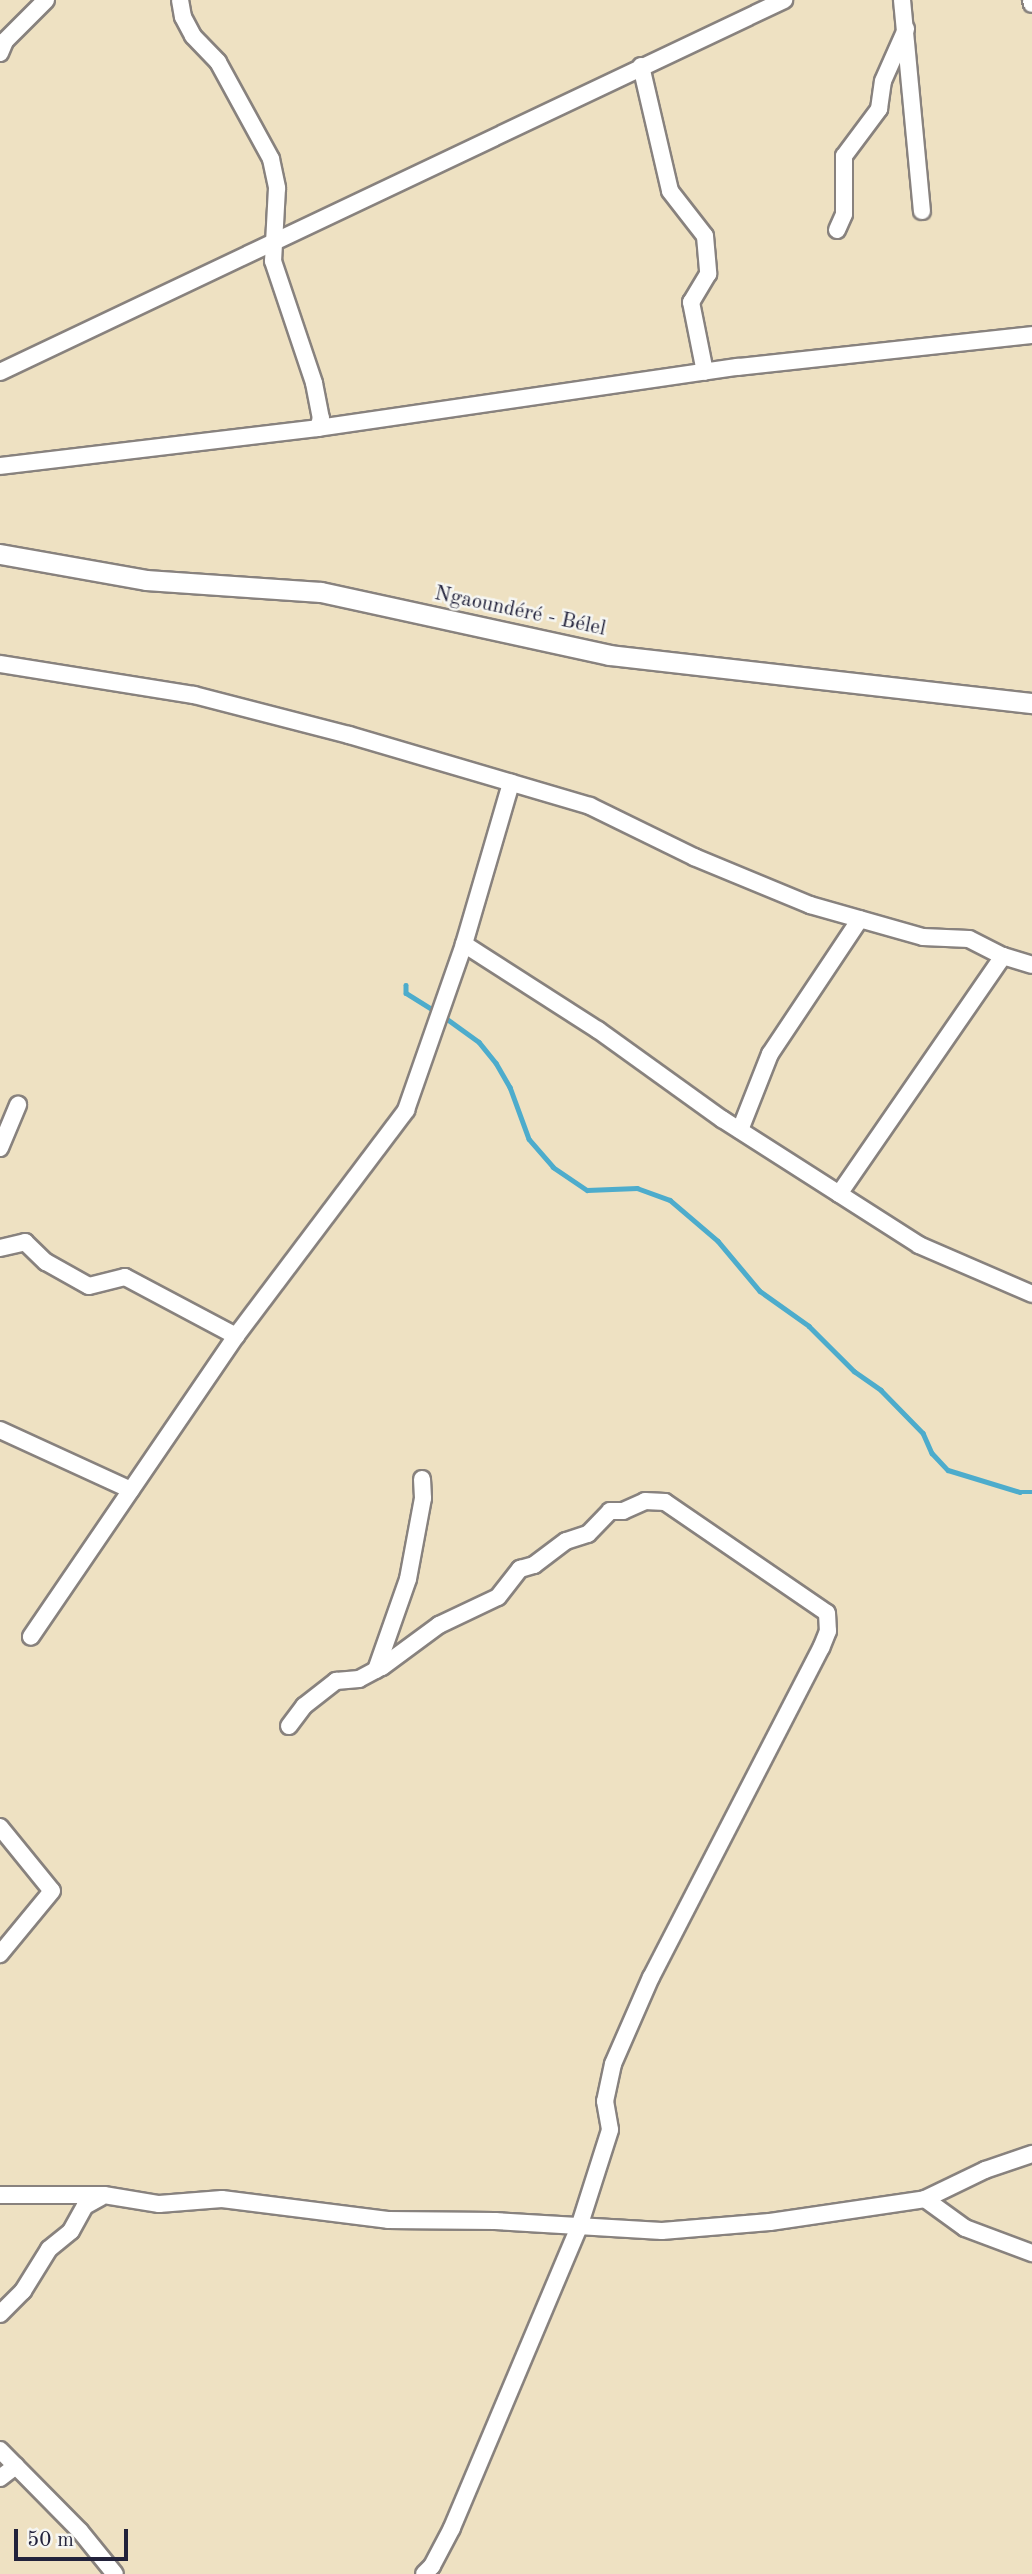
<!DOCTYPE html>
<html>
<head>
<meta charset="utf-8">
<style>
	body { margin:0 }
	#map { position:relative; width:1032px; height:2574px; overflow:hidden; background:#eee1c2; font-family:"Old Standard TT",serif }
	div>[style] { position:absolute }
	.stream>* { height:4.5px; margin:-2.25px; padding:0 2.25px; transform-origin:2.25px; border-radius:2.25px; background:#4daccc }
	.roads { filter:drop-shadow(2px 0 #88827e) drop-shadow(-2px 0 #88827e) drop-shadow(0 2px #88827e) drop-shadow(0 -2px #88827e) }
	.minor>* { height:16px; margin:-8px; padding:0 8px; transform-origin:8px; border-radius:8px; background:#fff }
	.major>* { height:19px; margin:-9.5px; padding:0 9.5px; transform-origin:9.5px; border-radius:9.5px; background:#fff }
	span { translate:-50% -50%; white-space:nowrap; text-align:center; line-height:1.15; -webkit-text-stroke:5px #f6f6f2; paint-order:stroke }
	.street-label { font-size:21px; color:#22223b }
	.scale { position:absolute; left:14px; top:2529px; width:114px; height:32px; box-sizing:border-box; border:4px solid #22223b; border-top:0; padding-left:9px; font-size:21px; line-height:24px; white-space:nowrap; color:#22223b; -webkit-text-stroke:5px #f6f6f2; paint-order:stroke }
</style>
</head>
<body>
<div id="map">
	<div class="stream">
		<i style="left:406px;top:985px;width:8px;rotate:90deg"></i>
		<i style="left:406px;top:993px;width:34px;rotate:32deg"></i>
		<i style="left:443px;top:1016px;width:44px;rotate:35.8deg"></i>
		<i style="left:479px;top:1042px;width:27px;rotate:51deg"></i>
		<i style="left:496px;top:1063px;width:28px;rotate:60deg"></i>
		<i style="left:510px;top:1087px;width:55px;rotate:69.9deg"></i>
		<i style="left:529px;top:1139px;width:37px;rotate:49deg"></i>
		<i style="left:553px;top:1167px;width:41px;rotate:34.1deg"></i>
		<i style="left:587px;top:1190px;width:50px;rotate:-2.3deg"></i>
		<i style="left:637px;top:1188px;width:35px;rotate:20deg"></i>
		<i style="left:670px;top:1200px;width:63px;rotate:40.5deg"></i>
		<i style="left:718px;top:1241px;width:65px;rotate:50deg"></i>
		<i style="left:760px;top:1291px;width:60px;rotate:35.5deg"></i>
		<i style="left:809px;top:1326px;width:64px;rotate:45deg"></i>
		<i style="left:854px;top:1371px;width:33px;rotate:35deg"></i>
		<i style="left:881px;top:1390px;width:60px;rotate:45.7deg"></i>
		<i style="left:923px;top:1433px;width:22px;rotate:66deg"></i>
		<i style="left:932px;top:1453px;width:23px;rotate:47deg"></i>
		<i style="left:948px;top:1470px;width:75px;rotate:17deg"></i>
		<i style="left:1020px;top:1492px;width:12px"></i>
	</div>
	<div class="roads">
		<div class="minor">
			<i style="left:180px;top:0;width:17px;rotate:80deg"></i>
			<i style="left:183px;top:17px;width:21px;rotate:62deg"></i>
			<i style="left:193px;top:36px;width:36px;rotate:46deg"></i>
			<i style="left:218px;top:62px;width:111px;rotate:61.3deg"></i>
			<i style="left:271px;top:159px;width:30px;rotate:78deg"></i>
			<i style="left:277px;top:188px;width:73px;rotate:93.1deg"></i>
			<i style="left:273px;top:261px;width:129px;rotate:71.4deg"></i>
			<i style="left:314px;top:383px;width:36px;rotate:79deg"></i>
			<i style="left:321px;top:418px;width:10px;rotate:107deg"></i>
			<i style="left:902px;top:0;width:212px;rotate:84.6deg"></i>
			<i style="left:1031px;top:0;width:4px;rotate:76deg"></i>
			<i style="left:0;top:53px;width:13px;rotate:-67deg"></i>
			<i style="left:5px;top:41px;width:58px;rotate:-45deg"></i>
			<i style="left:641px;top:66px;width:128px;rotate:76.9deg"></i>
			<i style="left:670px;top:191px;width:57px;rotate:52.1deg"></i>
			<i style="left:705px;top:236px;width:38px;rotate:85deg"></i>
			<i style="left:708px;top:274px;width:33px;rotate:121deg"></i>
			<i style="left:691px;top:302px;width:71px;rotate:78.7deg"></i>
			<i style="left:837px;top:230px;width:17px;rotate:-66deg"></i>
			<i style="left:844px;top:214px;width:58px;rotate:-90deg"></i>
			<i style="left:844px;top:156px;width:59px;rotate:-53.3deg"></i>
			<i style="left:879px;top:109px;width:28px;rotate:-82deg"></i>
			<i style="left:883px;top:81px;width:57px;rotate:-66.1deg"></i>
			<i style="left:0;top:372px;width:868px;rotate:-25.38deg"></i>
			<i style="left:0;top:466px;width:320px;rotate:-6.8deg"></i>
			<i style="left:318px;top:428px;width:424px;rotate:-8.3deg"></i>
			<i style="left:738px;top:367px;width:296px;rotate:-6.2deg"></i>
			<i style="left:0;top:664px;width:196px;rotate:9.1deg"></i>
			<i style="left:194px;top:695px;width:160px;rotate:14.5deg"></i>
			<i style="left:349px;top:735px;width:251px;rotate:16.4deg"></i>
			<i style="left:590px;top:806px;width:116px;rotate:26.1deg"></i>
			<i style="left:694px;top:857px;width:126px;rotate:22.5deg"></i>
			<i style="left:810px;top:905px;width:117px;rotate:15.8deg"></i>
			<i style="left:923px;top:937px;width:46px;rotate:2.5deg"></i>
			<i style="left:969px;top:939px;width:38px;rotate:27deg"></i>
			<i style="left:1003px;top:956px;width:30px;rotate:17deg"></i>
			<i style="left:464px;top:944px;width:159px;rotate:32.7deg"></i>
			<i style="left:598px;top:1030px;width:153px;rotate:35.7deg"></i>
			<i style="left:722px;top:1119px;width:234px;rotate:32.6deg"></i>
			<i style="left:919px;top:1245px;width:123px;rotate:23.4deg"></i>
			<i style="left:740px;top:1130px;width:82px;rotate:-68.5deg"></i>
			<i style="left:770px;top:1054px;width:162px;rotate:-56.3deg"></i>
			<i style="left:0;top:1148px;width:47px;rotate:-67.3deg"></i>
			<i style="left:839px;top:1194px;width:289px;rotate:-55.4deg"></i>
			<i style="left:0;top:1248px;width:26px;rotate:-13deg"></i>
			<i style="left:25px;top:1242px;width:29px;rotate:44deg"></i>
			<i style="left:46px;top:1262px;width:49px;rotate:29.2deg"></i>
			<i style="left:89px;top:1286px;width:37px;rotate:-14deg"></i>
			<i style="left:125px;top:1277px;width:126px;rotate:28deg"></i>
			<i style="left:236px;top:1336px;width:364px;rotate:124.3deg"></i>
			<i style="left:236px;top:1336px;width:283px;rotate:-53deg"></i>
			<i style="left:406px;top:1110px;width:176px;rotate:-70.7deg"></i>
			<i style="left:464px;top:944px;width:168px;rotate:-73.7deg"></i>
			<i style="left:0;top:1430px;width:144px;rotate:24.6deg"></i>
			<i style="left:376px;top:1670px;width:96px;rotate:-70.6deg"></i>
			<i style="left:408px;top:1579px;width:82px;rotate:-79.5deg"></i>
			<i style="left:423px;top:1498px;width:19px;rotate:-93deg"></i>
			<i style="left:289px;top:1726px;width:25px;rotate:-53deg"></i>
			<i style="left:304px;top:1706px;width:41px;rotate:-38deg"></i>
			<i style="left:336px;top:1681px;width:23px;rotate:-5deg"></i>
			<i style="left:359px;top:1679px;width:26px;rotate:-28deg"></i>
			<i style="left:382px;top:1667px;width:71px;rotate:-36.4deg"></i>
			<i style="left:439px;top:1625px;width:65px;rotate:-25.4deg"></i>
			<i style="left:498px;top:1597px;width:36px;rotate:-52deg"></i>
			<i style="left:520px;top:1569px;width:15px;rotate:-16deg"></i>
			<i style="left:534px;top:1565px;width:40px;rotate:-37deg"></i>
			<i style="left:566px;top:1541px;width:23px;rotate:-18deg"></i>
			<i style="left:588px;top:1534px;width:32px;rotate:-46deg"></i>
			<i style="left:610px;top:1511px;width:13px"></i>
			<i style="left:623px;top:1511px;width:24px;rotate:-24deg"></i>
			<i style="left:645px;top:1501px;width:20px;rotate:3deg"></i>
			<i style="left:665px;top:1502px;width:196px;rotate:34.4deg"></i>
			<i style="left:827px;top:1613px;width:18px;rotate:87deg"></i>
			<i style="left:828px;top:1631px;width:18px;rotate:112deg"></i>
			<i style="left:821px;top:1648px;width:370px;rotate:117.3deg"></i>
			<i style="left:651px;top:1977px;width:95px;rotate:113.6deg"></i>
			<i style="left:613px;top:2064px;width:38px;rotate:102deg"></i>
			<i style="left:605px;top:2101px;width:29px;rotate:80deg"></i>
			<i style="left:610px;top:2130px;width:102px;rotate:107.7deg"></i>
			<i style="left:579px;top:2227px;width:327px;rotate:112.9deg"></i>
			<i style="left:452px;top:2528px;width:43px;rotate:117.8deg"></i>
			<i style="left:432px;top:2566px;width:11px;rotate:135deg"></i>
			<i style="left:0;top:1827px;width:82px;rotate:50.9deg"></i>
			<i style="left:52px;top:1891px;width:82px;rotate:129.5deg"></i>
			<i style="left:0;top:2195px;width:104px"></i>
			<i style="left:104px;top:2195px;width:56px;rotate:9.3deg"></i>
			<i style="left:159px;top:2204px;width:63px;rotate:-4.5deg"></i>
			<i style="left:222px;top:2199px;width:167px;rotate:7.2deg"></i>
			<i style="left:388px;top:2220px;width:107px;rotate:0.5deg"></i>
			<i style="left:495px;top:2221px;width:167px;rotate:3.4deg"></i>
			<i style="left:662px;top:2231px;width:108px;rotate:-4.8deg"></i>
			<i style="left:770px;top:2222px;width:157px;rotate:-8.4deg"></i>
			<i style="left:925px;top:2199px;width:67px;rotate:-25.8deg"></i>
			<i style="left:985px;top:2170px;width:50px;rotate:-18.8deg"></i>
			<i style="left:925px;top:2199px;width:49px;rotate:35.9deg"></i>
			<i style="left:965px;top:2228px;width:72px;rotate:20.5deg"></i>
			<i style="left:0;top:2314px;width:33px;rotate:-45deg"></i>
			<i style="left:23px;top:2291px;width:49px;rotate:-58.2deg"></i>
			<i style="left:49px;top:2249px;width:28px;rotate:-39deg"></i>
			<i style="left:71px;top:2231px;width:29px;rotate:-61deg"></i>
			<i style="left:85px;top:2206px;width:18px;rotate:-29deg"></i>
			<i style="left:0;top:2450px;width:114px;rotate:45.4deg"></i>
			<i style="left:80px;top:2531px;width:55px;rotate:50.9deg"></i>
			<i style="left:0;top:2478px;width:20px;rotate:-37deg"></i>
		</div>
		<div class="major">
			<i style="left:0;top:554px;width:148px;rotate:10.1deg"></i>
			<i style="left:146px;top:580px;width:175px;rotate:3.9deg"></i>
			<i style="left:321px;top:592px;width:295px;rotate:12.3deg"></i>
			<i style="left:609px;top:655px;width:426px;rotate:6.5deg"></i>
		</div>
	</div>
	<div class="street-label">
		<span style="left:520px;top:612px;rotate:12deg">Ngaoundéré - Bélel</span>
	</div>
	<div class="scale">50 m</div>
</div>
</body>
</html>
